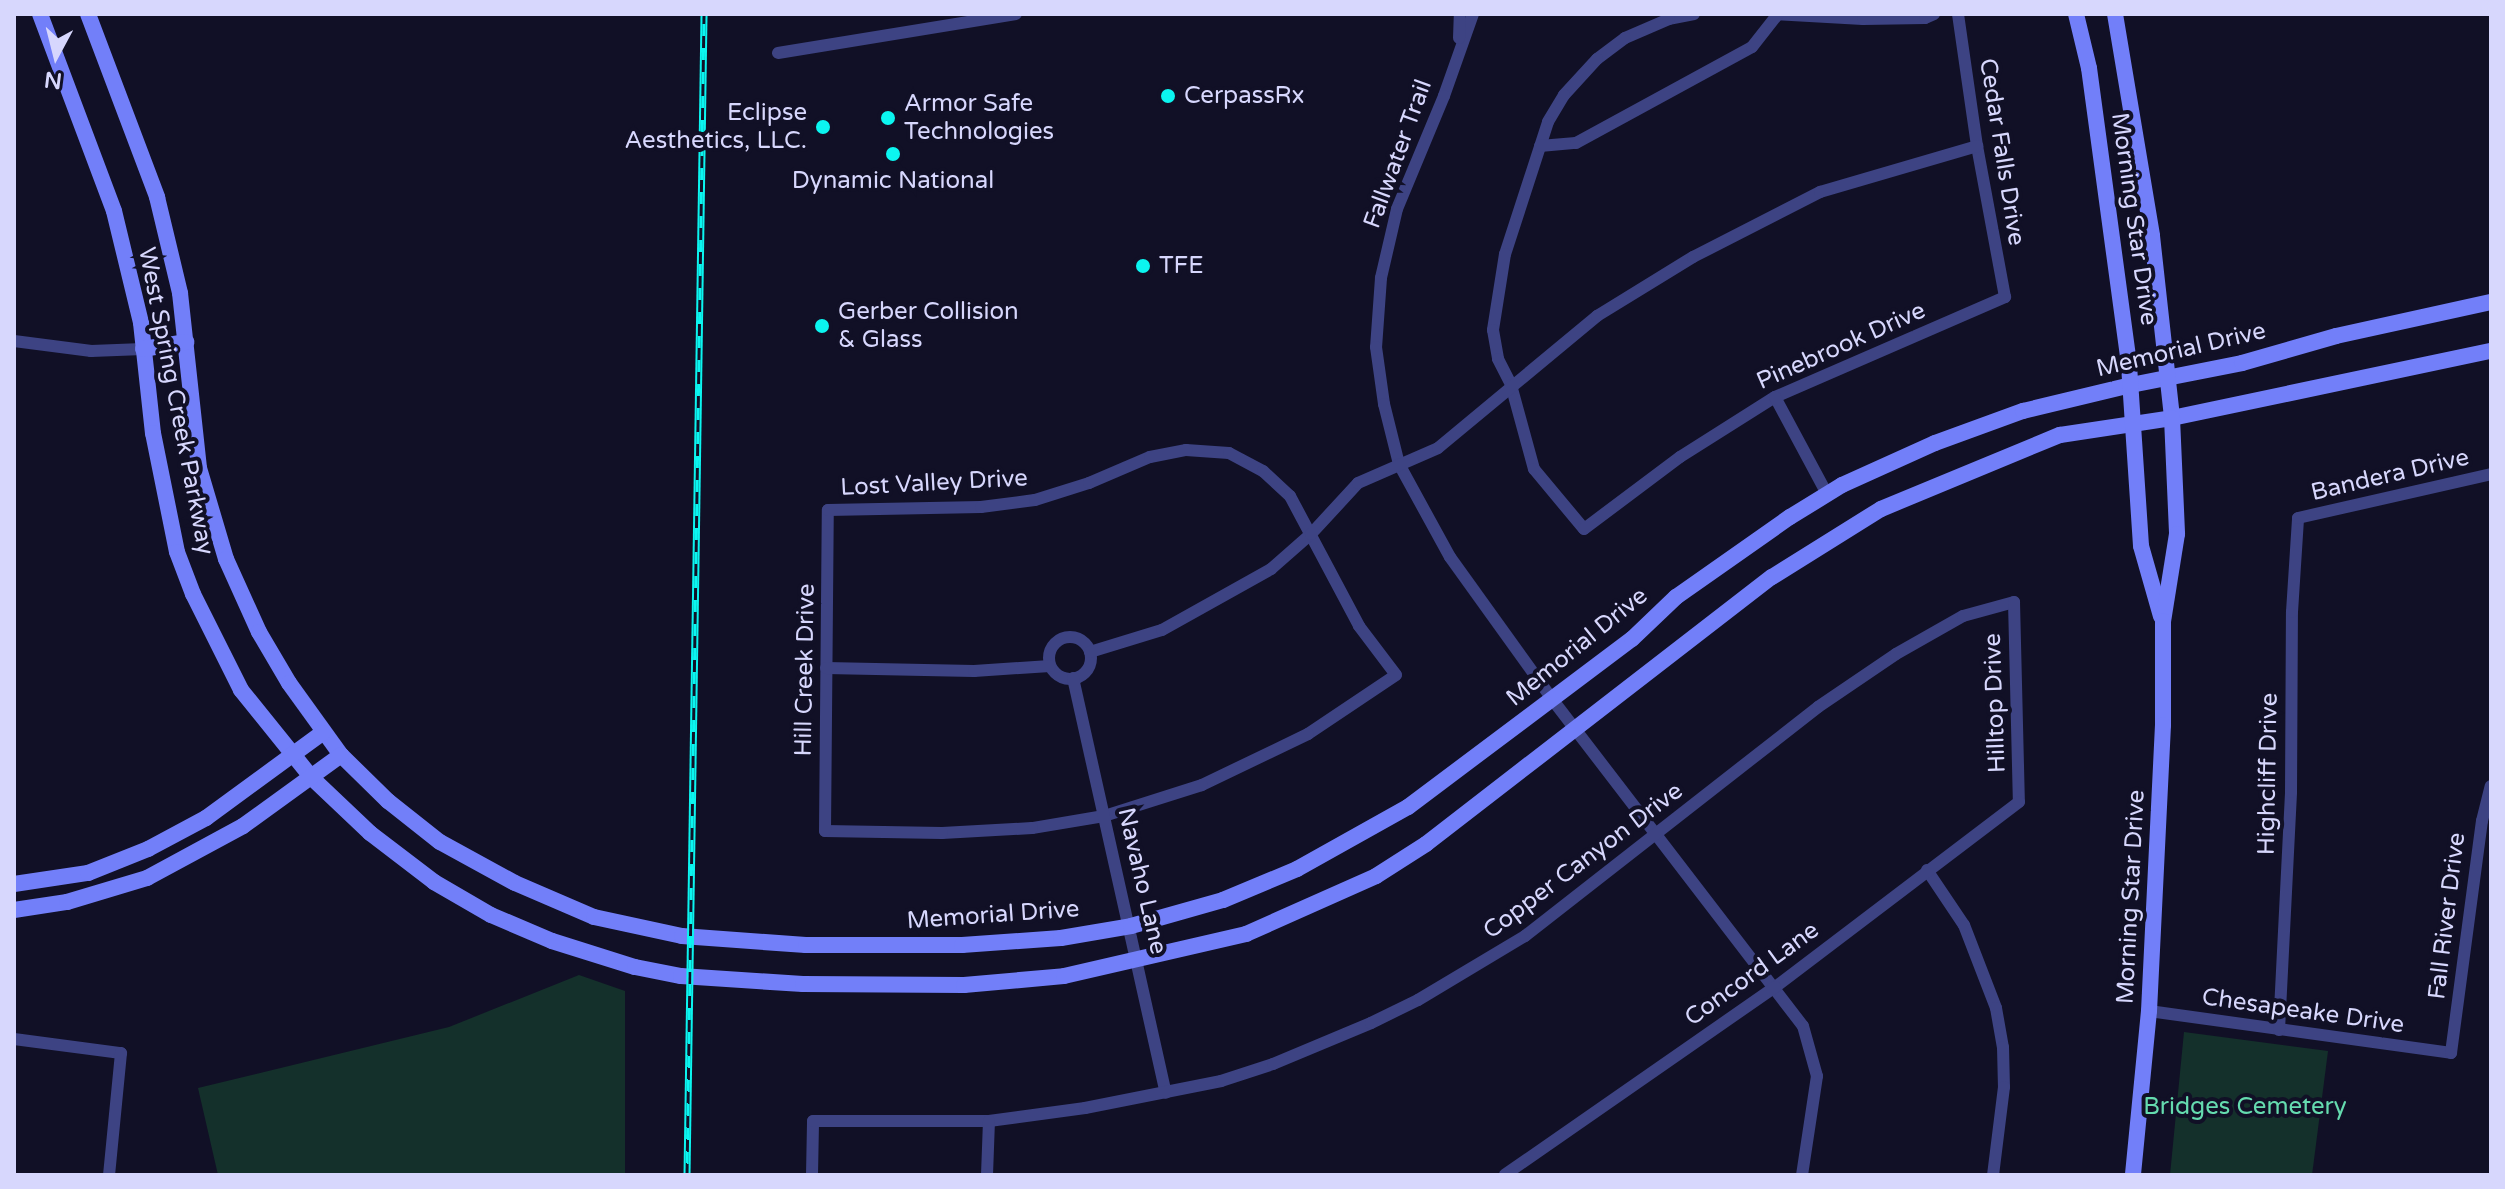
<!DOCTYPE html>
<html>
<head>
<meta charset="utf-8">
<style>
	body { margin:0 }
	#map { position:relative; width:2505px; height:1189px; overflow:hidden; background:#111026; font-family:"Varela Round",sans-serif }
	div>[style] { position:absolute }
	.green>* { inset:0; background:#14302b }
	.street>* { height:12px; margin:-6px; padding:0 6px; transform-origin:6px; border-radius:6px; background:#3d4383 }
	.street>.ring { margin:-6px; padding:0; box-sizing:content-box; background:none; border:12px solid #3d4383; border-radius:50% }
	.secondary>* { height:16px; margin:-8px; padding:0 8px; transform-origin:8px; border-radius:8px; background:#727ff9 }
	.rail>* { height:7px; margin-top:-3.5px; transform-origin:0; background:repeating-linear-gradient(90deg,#111026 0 12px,#0bf5f0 0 24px); box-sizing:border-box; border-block:2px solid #0bf5f0 }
	.dots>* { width:22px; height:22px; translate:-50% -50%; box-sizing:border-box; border:4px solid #111026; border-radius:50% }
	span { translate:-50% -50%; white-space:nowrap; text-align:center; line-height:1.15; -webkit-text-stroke:8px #111026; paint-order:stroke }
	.poi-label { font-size:24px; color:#d7d7fd }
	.left { translate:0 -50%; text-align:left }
	.right { translate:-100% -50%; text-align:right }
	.street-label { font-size:24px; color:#d7d7fd }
	.park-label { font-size:24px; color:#65dbaf }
	.frame { position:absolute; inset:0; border:16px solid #d7d7fd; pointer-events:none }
	.north { position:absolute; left:16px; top:16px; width:80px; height:80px; -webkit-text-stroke:6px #111026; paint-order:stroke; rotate:187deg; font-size:22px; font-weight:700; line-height:32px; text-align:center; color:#d7d7fd }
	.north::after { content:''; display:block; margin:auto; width:28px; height:36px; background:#d7d7fd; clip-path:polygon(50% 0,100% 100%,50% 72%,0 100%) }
</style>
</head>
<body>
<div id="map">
	<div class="green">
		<i style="clip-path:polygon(579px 975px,625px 991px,625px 1175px,218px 1175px,198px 1088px,449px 1027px)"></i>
		<i style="clip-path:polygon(2184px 1032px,2328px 1051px,2312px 1175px,2170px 1175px)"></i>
	</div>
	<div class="street">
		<i style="left:1473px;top:14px;width:87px;rotate:109.5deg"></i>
		<i style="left:1444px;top:96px;width:122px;rotate:112.6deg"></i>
		<i style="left:1397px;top:209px;width:71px;rotate:103.1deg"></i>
		<i style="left:1381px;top:278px;width:69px;rotate:94.1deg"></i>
		<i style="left:1376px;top:347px;width:58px;rotate:82deg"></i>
		<i style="left:1384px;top:404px;width:62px;rotate:76deg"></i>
		<i style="left:1399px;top:464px;width:106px;rotate:61.3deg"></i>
		<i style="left:1450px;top:557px;width:175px;rotate:54.3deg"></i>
		<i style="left:1552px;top:699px;width:412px;rotate:52.5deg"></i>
		<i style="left:1803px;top:1026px;width:52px;rotate:74.4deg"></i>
		<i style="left:1817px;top:1076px;width:100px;rotate:98.6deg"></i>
		<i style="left:1694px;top:14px;width:25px;rotate:169deg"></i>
		<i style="left:1669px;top:19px;width:48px;rotate:156.6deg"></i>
		<i style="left:1625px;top:38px;width:35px;rotate:143deg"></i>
		<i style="left:1597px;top:59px;width:49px;rotate:132.5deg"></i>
		<i style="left:1564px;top:95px;width:31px;rotate:121deg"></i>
		<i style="left:1548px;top:122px;width:139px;rotate:108deg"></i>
		<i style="left:1505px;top:254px;width:77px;rotate:99deg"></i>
		<i style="left:1493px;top:330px;width:29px;rotate:80deg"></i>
		<i style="left:1498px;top:359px;width:29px;rotate:63deg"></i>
		<i style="left:1511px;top:385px;width:87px;rotate:74.7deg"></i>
		<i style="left:1534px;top:469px;width:78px;rotate:50.2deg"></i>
		<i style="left:1584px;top:529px;width:120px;rotate:-36.9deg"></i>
		<i style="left:1680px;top:457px;width:112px;rotate:-32.3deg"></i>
		<i style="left:1775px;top:397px;width:251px;rotate:-23.5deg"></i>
		<i style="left:2005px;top:297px;width:154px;rotate:-100.5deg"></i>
		<i style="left:1977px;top:146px;width:133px;rotate:-98.2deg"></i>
		<i style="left:1775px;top:14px;width:88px;rotate:3.3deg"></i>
		<i style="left:1863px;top:19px;width:62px;rotate:-0.9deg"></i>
		<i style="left:1925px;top:18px;width:10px;rotate:-24deg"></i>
		<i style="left:1459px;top:38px;width:24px;rotate:-88deg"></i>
		<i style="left:778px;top:53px;width:241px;rotate:-9.3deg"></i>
		<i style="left:1540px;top:146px;width:36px;rotate:-5deg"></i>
		<i style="left:1576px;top:143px;width:200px;rotate:-28.6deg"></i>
		<i style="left:1752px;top:47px;width:42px;rotate:-51.8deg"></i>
		<i style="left:14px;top:341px;width:78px;rotate:7.4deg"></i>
		<i style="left:91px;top:351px;width:52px;rotate:-2.2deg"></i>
		<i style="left:1775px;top:397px;width:110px;rotate:61.8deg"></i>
		<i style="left:1186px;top:450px;width:43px;rotate:4deg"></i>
		<i style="left:1229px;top:453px;width:38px;rotate:28deg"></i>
		<i style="left:1263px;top:471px;width:37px;rotate:43deg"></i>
		<i style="left:1290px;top:496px;width:147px;rotate:62deg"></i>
		<i style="left:1359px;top:626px;width:61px;rotate:52.9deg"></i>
		<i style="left:1396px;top:675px;width:106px;rotate:146.2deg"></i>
		<i style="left:1308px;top:734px;width:118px;rotate:154.3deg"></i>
		<i style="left:1202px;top:785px;width:103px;rotate:162.4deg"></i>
		<i style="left:1104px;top:816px;width:73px;rotate:170.5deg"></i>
		<i style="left:1032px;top:828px;width:90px;rotate:176.8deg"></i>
		<i style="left:942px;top:833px;width:117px;rotate:-179deg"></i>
		<i style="left:825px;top:831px;width:321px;rotate:-89.5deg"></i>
		<i style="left:828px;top:510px;width:153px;rotate:-1.1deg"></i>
		<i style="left:981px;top:507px;width:54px;rotate:-7.4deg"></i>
		<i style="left:1035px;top:500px;width:57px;rotate:-17.5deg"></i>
		<i style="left:1089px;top:483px;width:66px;rotate:-23.1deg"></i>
		<i style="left:1150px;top:457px;width:37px;rotate:-11deg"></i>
		<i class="ring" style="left:1049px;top:637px;width:30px;height:30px"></i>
		<i style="left:1090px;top:652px;width:75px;rotate:-17deg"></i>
		<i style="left:1162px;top:630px;width:125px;rotate:-29.2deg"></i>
		<i style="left:1271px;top:569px;width:53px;rotate:-41.2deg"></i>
		<i style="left:1311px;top:534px;width:69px;rotate:-47.3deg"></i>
		<i style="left:1358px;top:483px;width:87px;rotate:-23.6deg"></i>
		<i style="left:1438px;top:448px;width:207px;rotate:-39.7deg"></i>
		<i style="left:1597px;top:316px;width:113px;rotate:-31.6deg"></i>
		<i style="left:1693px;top:257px;width:143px;rotate:-27.1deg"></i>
		<i style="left:1820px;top:192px;width:164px;rotate:-16.3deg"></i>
		<i style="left:826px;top:668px;width:148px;rotate:1.2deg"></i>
		<i style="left:974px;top:671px;width:76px;rotate:-3.8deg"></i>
		<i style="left:1073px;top:678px;width:425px;rotate:77.4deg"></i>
		<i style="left:1927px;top:870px;width:66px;rotate:56.1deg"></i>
		<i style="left:1964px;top:925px;width:89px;rotate:68.9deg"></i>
		<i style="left:1996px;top:1008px;width:40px;rotate:80deg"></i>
		<i style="left:2003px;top:1047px;width:40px;rotate:88.6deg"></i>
		<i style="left:2004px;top:1087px;width:89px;rotate:97.1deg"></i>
		<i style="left:2149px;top:1011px;width:305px;rotate:7.9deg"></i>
		<i style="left:2451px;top:1053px;width:234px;rotate:-82.4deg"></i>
		<i style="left:2482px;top:821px;width:36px;rotate:-76deg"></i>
		<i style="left:2279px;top:1030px;width:238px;rotate:-87.1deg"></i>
		<i style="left:2291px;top:792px;width:180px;rotate:-89.7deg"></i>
		<i style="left:2292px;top:612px;width:94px;rotate:-86.3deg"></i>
		<i style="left:2298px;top:518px;width:198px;rotate:-12.8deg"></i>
		<i style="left:14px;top:1039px;width:108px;rotate:7.5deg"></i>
		<i style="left:121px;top:1053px;width:123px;rotate:95.6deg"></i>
		<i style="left:812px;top:1175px;width:54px;rotate:-88.9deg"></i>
		<i style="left:813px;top:1121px;width:176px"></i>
		<i style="left:989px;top:1121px;width:97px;rotate:-7.7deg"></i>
		<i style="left:1085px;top:1108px;width:139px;rotate:-11.2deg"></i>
		<i style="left:1221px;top:1081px;width:55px;rotate:-18.1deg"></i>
		<i style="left:1273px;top:1064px;width:106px;rotate:-22.7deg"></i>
		<i style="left:1371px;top:1023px;width:52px;rotate:-26.1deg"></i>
		<i style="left:1418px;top:1000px;width:125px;rotate:-30.9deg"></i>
		<i style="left:1525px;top:936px;width:372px;rotate:-38deg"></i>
		<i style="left:1818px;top:707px;width:94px;rotate:-34.2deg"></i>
		<i style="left:1896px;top:654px;width:77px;rotate:-29.6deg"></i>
		<i style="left:1963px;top:616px;width:53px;rotate:-15.4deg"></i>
		<i style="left:2014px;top:602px;width:200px;rotate:88.6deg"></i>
		<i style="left:2019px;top:802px;width:306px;rotate:142.8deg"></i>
		<i style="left:1775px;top:987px;width:329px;rotate:145.2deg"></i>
		<i style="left:987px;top:1175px;width:54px;rotate:-87.9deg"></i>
	</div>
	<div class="secondary">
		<i style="left:40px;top:14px;width:210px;rotate:69.4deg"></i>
		<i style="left:114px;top:211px;width:115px;rotate:76.4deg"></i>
		<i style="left:141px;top:323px;width:111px;rotate:83.8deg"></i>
		<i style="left:153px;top:433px;width:121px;rotate:78.6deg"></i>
		<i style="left:177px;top:552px;width:45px;rotate:69.1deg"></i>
		<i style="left:193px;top:594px;width:107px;rotate:63.4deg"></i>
		<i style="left:241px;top:690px;width:113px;rotate:51.1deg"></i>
		<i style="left:312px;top:778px;width:80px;rotate:43.5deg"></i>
		<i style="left:370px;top:833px;width:81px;rotate:37.4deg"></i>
		<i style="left:434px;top:882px;width:66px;rotate:30.1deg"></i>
		<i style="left:491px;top:915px;width:66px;rotate:23.1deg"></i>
		<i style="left:552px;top:941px;width:87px;rotate:17.4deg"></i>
		<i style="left:635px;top:967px;width:47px;rotate:11.1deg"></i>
		<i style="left:681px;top:976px;width:122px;rotate:3.8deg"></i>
		<i style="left:803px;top:984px;width:161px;rotate:0.4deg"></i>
		<i style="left:964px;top:985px;width:100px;rotate:-5.1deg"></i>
		<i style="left:1064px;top:976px;width:187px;rotate:-13deg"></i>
		<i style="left:1246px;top:934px;width:142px;rotate:-24deg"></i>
		<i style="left:1376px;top:876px;width:59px;rotate:-32.6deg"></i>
		<i style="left:1426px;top:844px;width:437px;rotate:-37.7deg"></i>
		<i style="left:1772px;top:577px;width:128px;rotate:-32deg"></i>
		<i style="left:1881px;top:509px;width:194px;rotate:-22.5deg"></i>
		<i style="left:2060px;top:435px;width:113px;rotate:-8.6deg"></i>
		<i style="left:2172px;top:418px;width:326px;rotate:-11.9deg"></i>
		<i style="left:88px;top:14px;width:196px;rotate:69.3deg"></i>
		<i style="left:157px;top:197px;width:99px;rotate:76.5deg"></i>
		<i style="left:180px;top:293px;width:176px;rotate:83.8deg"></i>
		<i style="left:199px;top:468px;width:95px;rotate:73.5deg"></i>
		<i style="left:226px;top:559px;width:80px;rotate:65.7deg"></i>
		<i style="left:259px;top:632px;width:59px;rotate:59.5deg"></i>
		<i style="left:289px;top:683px;width:89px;rotate:54.2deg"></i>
		<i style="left:341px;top:755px;width:66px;rotate:44.4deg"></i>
		<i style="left:388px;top:801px;width:66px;rotate:38.3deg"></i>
		<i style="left:440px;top:842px;width:85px;rotate:28.7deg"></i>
		<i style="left:515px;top:883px;width:86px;rotate:23.3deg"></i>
		<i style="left:594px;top:917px;width:90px;rotate:12.2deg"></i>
		<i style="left:682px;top:936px;width:124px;rotate:4.2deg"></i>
		<i style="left:806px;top:945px;width:156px"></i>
		<i style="left:962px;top:945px;width:99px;rotate:-4deg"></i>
		<i style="left:1061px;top:938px;width:71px;rotate:-9.7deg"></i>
		<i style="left:1131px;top:926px;width:96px;rotate:-15.8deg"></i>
		<i style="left:1223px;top:900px;width:80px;rotate:-22.7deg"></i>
		<i style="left:1297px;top:869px;width:127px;rotate:-29.2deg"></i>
		<i style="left:1408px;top:807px;width:280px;rotate:-36.9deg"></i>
		<i style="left:1632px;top:639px;width:61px;rotate:-43.7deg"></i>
		<i style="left:1676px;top:597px;width:139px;rotate:-35.1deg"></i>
		<i style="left:1790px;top:517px;width:61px;rotate:-31.6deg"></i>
		<i style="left:1842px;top:485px;width:102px;rotate:-24.3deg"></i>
		<i style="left:1935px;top:443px;width:94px;rotate:-20deg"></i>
		<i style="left:2023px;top:411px;width:111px;rotate:-13.5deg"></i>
		<i style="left:2131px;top:385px;width:113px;rotate:-11.2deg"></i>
		<i style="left:2242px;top:363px;width:98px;rotate:-16deg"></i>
		<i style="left:2336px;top:336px;width:159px;rotate:-12.4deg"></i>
		<i style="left:2076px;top:14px;width:56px;rotate:76.5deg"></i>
		<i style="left:2089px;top:68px;width:300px;rotate:82.3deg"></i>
		<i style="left:2129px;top:365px;width:181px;rotate:86.2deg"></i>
		<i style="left:2141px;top:546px;width:73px;rotate:74.1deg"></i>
		<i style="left:2115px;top:14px;width:225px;rotate:80.5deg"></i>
		<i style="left:2152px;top:236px;width:183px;rotate:83.7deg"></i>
		<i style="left:2172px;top:418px;width:116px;rotate:87.5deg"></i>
		<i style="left:2177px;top:534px;width:88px;rotate:99.1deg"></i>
		<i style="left:2163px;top:621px;width:104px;rotate:90deg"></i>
		<i style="left:2163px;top:725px;width:286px;rotate:92.8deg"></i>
		<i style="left:2149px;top:1011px;width:165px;rotate:95.6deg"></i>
		<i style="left:143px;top:349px;width:44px;rotate:-9.2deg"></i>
		<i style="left:14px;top:884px;width:75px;rotate:-8.5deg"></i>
		<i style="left:88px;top:873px;width:65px;rotate:-21.8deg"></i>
		<i style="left:148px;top:849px;width:66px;rotate:-28.1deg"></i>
		<i style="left:206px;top:818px;width:144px;rotate:-36.2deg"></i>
		<i style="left:14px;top:910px;width:54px;rotate:-8.6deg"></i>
		<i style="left:67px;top:902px;width:84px;rotate:-16.7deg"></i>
		<i style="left:147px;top:878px;width:109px;rotate:-28.4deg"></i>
		<i style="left:243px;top:826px;width:121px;rotate:-35.9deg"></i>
	</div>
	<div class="rail">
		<i style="left:687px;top:1175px;width:1161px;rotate:-89.16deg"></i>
	</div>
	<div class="dots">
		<i style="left:1168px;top:96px;background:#0bf5f0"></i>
		<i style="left:888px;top:118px;background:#0bf5f0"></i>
		<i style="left:823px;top:127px;background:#0bf5f0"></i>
		<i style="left:893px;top:154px;background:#0bf5f0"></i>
		<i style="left:1143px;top:266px;background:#0bf5f0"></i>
		<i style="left:822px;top:326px;background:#0bf5f0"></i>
	</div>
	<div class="poi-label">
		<span class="left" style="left:1184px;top:96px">CerpassRx</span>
		<span class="left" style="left:904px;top:118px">Armor Safe<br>Technologies</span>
		<span class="right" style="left:807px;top:127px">Eclipse<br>Aesthetics, LLC.</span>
		<span style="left:893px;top:181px">Dynamic National</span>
		<span class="left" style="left:1159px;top:266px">TFE</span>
		<span class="left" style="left:838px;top:326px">Gerber Collision<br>&amp; Glass</span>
	</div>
	<div class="street-label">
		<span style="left:2002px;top:152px;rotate:81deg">Cedar Falls Drive</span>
		<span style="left:1398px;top:154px;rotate:-70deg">Fallwater Trail</span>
		<span style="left:2134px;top:219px;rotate:82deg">Morning Star Drive</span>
		<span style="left:1841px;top:346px;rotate:-24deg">Pinebrook Drive</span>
		<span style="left:2181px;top:350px;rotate:-13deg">Memorial Drive</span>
		<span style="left:176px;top:401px;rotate:79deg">West Spring Creek Parkway</span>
		<span style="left:2390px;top:475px;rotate:-13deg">Bandera Drive</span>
		<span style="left:934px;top:483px;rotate:-3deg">Lost Valley Drive</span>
		<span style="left:1577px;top:647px;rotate:-39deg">Memorial Drive</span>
		<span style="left:805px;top:670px;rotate:-89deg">Hill Creek Drive</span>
		<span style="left:1995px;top:703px;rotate:-92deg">Hilltop Drive</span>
		<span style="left:2268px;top:774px;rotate:-89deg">Highcliff Drive</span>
		<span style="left:1583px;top:861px;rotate:-37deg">Copper Canyon Drive</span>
		<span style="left:1142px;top:881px;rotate:77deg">Navaho Lane</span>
		<span style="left:2131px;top:897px;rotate:-87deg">Morning Star Drive</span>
		<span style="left:993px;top:915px;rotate:-4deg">Memorial Drive</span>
		<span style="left:2447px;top:916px;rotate:-83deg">Fall River Drive</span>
		<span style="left:1752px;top:974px;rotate:-36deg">Concord Lane</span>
		<span style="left:2303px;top:1011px;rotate:8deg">Chesapeake Drive</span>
	</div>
	<div class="park-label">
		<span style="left:2245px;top:1107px">Bridges Cemetery</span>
	</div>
	<div class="frame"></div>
	<div class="north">N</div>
</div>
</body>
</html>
